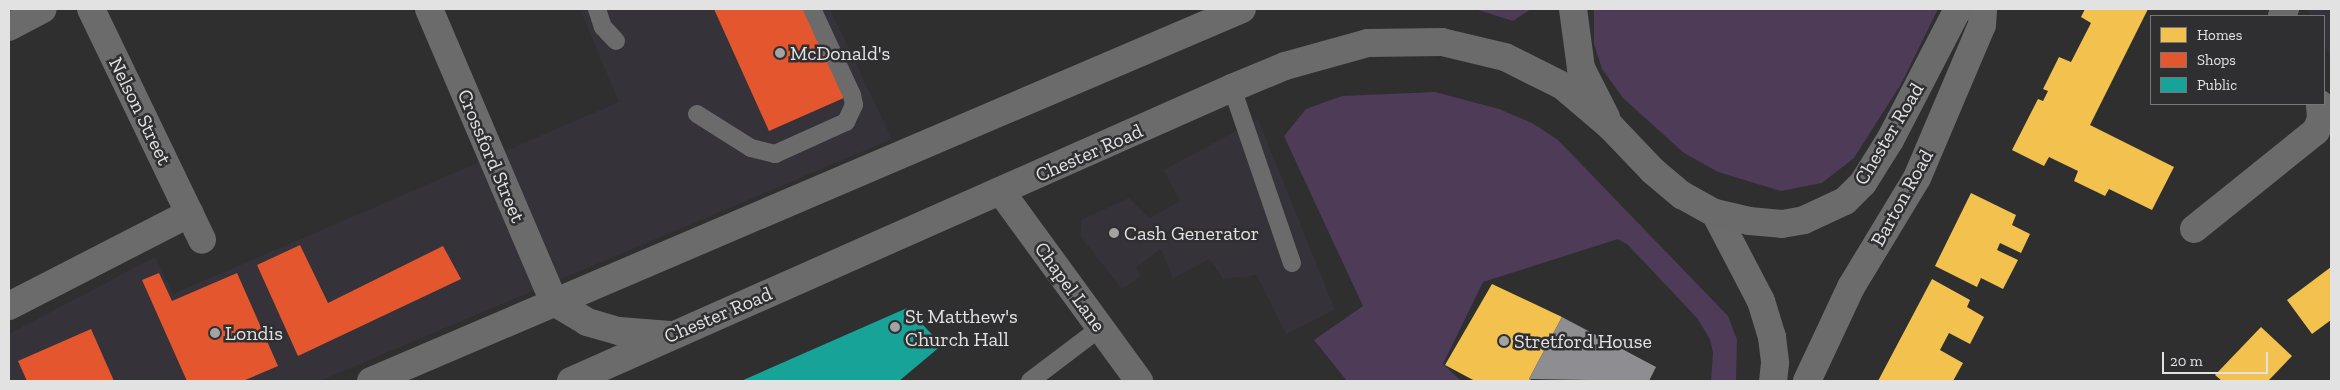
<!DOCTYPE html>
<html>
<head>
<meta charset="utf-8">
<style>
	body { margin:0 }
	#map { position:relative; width:2340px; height:390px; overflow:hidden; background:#2f2f2f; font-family:"Zilla Slab",serif }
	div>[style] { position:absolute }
	.built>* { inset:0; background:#363239 }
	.green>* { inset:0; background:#4d3b58 }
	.homes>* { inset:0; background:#f2c14e }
	.shops>* { inset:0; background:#e4572e }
	.public>* { inset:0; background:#17a398 }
	.industry>* { inset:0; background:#8d8d92 }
	.service>* { height:18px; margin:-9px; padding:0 9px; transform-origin:9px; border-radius:9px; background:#6c6b6c }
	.minor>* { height:28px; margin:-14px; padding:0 14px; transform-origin:14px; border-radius:14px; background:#6c6b6c }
	.primary>* { height:28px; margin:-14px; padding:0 14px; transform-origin:14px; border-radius:14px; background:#6d6c6d }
	.trunk>* { height:28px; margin:-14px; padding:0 14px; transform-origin:14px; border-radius:14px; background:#6c6b6c }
	.dots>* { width:14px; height:14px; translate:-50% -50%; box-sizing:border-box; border:2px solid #2f2e30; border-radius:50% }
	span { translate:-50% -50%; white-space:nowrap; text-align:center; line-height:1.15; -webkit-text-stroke:5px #2f2e30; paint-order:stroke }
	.poi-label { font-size:20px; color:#e2e2e3 }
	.left { translate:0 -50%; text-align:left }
	.street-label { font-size:20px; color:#e2e2e3 }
	.frame { position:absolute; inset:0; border:10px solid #e2e2e3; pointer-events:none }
	.legend { position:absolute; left:2150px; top:15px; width:175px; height:90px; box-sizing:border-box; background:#2f2e30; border:1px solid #777678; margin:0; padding:6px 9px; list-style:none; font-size:15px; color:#e2e2e3 }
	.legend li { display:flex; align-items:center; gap:10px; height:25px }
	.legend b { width:25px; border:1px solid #777678 }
	.scale { position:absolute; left:2162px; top:352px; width:106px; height:22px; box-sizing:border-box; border:2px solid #e2e2e3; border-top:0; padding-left:6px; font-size:15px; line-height:18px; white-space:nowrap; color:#e2e2e3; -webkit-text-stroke:4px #2f2e30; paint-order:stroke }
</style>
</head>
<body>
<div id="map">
	<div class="built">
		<i style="clip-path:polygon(580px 9px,830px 9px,892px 139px,320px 381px,9px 381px,9px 334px,155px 257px,173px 294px,619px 102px)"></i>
		<i style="clip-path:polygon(2307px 9px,2331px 9px,2331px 59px,2324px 43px,2324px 16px,2311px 16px)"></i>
		<i style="clip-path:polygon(1258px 119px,1335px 310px,1286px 334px,1257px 275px,1223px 279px,1210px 259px,1173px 278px,1161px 249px,1136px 267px,1140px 277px,1122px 289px,1081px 237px,1081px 220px,1129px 198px,1149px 218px,1180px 201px,1164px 170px)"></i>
	</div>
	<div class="green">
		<i style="clip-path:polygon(1475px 9px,1531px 9px,1513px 21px)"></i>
		<i style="clip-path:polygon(1594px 9px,1938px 9px,1901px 84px,1854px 158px,1822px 183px,1781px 191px,1718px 172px,1684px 153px,1623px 98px,1602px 69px,1594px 44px)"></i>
		<i style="clip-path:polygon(1435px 92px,1499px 109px,1532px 123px,1558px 140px,1728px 316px,1737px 340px,1736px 381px,1711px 381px,1713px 353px,1710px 339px,1697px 318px,1628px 245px,1618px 239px,1483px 282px,1443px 364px,1461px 381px,1347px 381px,1314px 340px,1363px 306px,1284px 136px,1306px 109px,1342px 96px)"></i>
	</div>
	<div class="homes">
		<i style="clip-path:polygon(2085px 9px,2148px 9px,2090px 125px,2174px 167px,2152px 210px,2109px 189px,2105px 196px,2074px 181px,2078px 171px,2049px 157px,2044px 166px,2012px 150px,2038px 99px,2043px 101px,2048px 91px,2043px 89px,2059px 57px,2071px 62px,2091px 23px,2081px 17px)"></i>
		<i style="clip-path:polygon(1971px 193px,2016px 215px,2012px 225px,2030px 234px,2021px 253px,2000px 243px,1997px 250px,2018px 260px,2003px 289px,1981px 278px,1977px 287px,1935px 266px)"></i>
		<i style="clip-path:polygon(2331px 267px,2331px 320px,2312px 334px,2287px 300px)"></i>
		<i style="clip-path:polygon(1932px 279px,1970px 300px,1967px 307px,1984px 317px,1970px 344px,1949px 333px,1940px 350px,1963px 363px,1953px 381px,1878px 381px)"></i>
		<i style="clip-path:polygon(1492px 284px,1562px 317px,1529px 379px,1534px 381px,1475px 381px,1445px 365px)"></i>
		<i style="clip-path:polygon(2261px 327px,2292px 356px,2268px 381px,2222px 381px,2215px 375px)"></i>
	</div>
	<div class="shops">
		<i style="clip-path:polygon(714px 9px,806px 9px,846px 97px,769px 131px)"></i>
		<i style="clip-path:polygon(300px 245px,328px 303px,443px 246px,461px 279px,298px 356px,257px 265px)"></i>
		<i style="clip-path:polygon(159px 273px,172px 301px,237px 273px,278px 366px,243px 381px,187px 381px,142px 280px)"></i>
		<i style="clip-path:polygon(91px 329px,114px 381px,27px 381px,18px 361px)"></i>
	</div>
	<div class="public">
		<i style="clip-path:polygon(907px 308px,942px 345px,899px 381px,741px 381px)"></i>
	</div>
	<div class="industry">
		<i style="clip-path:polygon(1562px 317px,1656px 367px,1649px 381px,1529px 379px)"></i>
	</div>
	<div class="service">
		<i style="left:597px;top:9px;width:19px;rotate:72deg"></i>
		<i style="left:603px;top:27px;width:19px;rotate:47deg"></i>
		<i style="left:1232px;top:88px;width:185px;rotate:71.1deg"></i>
		<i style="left:697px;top:114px;width:64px;rotate:32.2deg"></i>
		<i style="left:751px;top:148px;width:25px;rotate:14deg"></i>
		<i style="left:775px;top:154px;width:78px;rotate:-24.3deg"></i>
		<i style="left:846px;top:122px;width:19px;rotate:-65deg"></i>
		<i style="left:854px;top:105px;width:10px;rotate:-101deg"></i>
		<i style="left:852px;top:95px;width:95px;rotate:-114.9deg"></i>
		<i style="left:1030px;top:381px;width:88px;rotate:-37.1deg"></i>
	</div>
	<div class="minor">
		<i style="left:91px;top:9px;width:256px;rotate:64.3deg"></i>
		<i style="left:429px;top:9px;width:319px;rotate:66.9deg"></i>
		<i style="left:554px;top:302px;width:39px;rotate:31deg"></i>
		<i style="left:587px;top:322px;width:33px;rotate:16deg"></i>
		<i style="left:619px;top:331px;width:51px;rotate:4.5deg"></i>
		<i style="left:2282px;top:16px;width:8px;rotate:-67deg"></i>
		<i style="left:9px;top:27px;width:38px;rotate:-28deg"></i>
		<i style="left:1002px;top:193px;width:233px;rotate:53.9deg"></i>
		<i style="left:2194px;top:229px;width:156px;rotate:-38.8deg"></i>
		<i style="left:2316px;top:131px;width:13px;rotate:-67deg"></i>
		<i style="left:2321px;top:119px;width:15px;rotate:-94deg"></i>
		<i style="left:9px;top:306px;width:203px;rotate:-27.2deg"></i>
	</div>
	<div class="primary">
		<i style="left:1715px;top:213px;width:99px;rotate:62.4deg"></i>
		<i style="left:1761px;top:301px;width:38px;rotate:73deg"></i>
		<i style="left:1772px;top:337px;width:26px;rotate:83deg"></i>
		<i style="left:1775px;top:363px;width:18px;rotate:96deg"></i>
		<i style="left:1807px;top:381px;width:104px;rotate:-64.9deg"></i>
		<i style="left:1851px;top:287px;width:127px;rotate:-58.8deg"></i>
		<i style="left:1917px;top:178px;width:166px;rotate:-67deg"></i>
		<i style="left:1982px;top:25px;width:16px;rotate:-86deg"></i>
	</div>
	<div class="trunk">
		<i style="left:1573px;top:9px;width:60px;rotate:82.3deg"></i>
		<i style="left:1581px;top:68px;width:55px;rotate:63deg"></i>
		<i style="left:371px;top:381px;width:947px;rotate:-23.13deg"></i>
		<i style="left:571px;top:381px;width:723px;rotate:-23.91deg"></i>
		<i style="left:1232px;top:88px;width:57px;rotate:-22.5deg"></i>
		<i style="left:1285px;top:66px;width:86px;rotate:-15.5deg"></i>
		<i style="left:1368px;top:43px;width:74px;rotate:-0.8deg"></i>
		<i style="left:1442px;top:42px;width:65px;rotate:13.4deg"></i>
		<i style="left:1505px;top:57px;width:65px;rotate:26.6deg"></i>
		<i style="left:1563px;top:86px;width:63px;rotate:40.5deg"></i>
		<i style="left:1611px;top:127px;width:61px;rotate:46.3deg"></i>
		<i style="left:1653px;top:171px;width:38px;rotate:40deg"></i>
		<i style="left:1682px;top:195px;width:38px;rotate:29deg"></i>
		<i style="left:1715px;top:213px;width:35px;rotate:13deg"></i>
		<i style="left:1749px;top:221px;width:33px;rotate:5deg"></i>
		<i style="left:1782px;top:224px;width:22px;rotate:-10deg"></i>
		<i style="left:1804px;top:220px;width:45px;rotate:-24.9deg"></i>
		<i style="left:1845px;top:201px;width:25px;rotate:-45deg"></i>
		<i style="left:1863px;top:183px;width:51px;rotate:-57.9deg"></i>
		<i style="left:1890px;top:140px;width:148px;rotate:-62.6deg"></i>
	</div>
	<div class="dots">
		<i style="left:780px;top:53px;background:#a3a3a4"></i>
		<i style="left:1114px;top:233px;background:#a3a3a4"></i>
		<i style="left:895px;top:327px;background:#a3a3a4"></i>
		<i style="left:215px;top:333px;background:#a3a3a4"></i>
		<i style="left:1504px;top:341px;background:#a3a3a4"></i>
	</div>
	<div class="poi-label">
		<span class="left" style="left:790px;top:53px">McDonald's</span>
		<span class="left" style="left:1124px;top:233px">Cash Generator</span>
		<span class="left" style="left:905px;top:328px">St Matthew's<br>Church Hall</span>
		<span class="left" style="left:225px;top:333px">Londis</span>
		<span class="left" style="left:1514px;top:341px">Stretford House</span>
	</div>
	<div class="street-label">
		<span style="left:140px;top:111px;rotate:64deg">Nelson Street</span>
		<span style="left:1889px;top:134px;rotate:-59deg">Chester Road</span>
		<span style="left:1089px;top:153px;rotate:-24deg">Chester Road</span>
		<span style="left:491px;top:156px;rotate:67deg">Crossford Street</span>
		<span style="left:1902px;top:198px;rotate:-61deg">Barton Road</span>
		<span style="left:1070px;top:287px;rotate:54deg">Chapel Lane</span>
		<span style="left:718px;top:315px;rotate:-23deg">Chester Road</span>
	</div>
	<div class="frame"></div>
	<ul class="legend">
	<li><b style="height:14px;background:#f2c14e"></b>Homes</li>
	<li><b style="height:14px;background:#e4572e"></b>Shops</li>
	<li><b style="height:14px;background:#17a398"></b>Public</li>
	</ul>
	<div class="scale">20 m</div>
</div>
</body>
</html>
